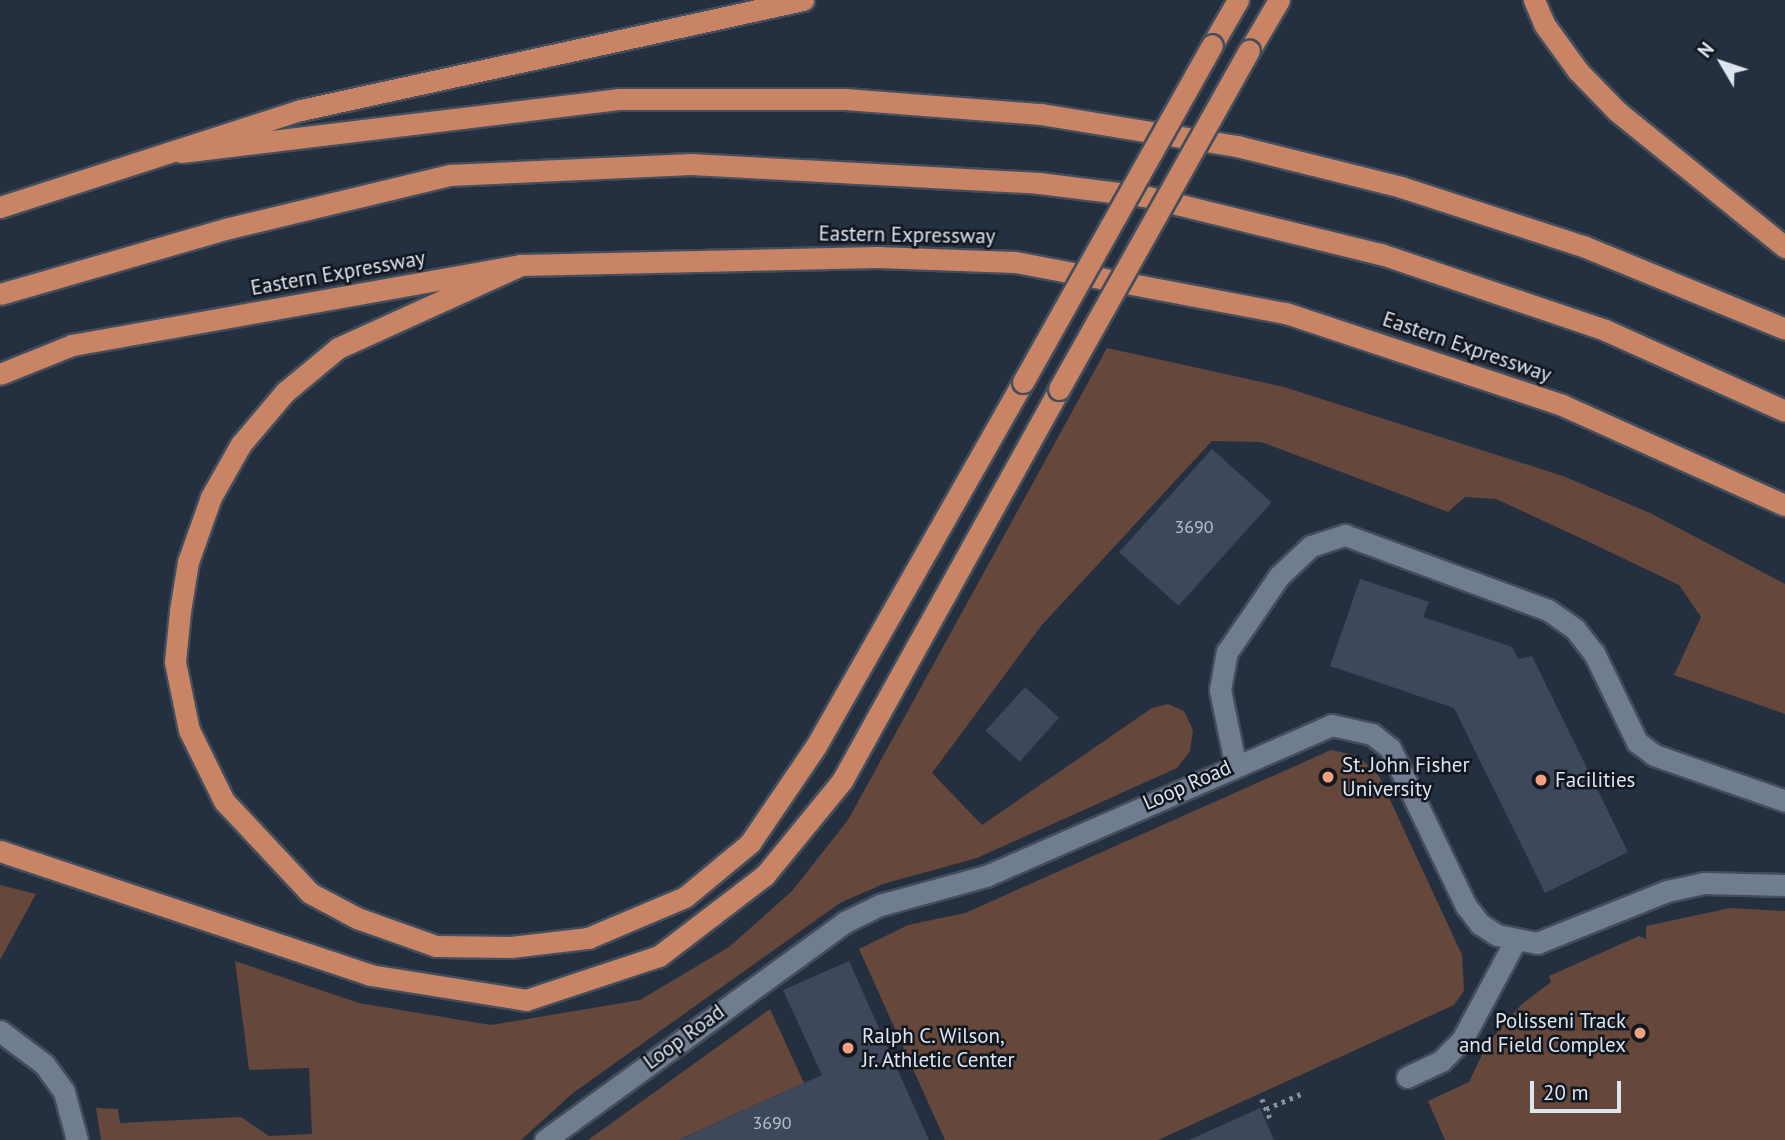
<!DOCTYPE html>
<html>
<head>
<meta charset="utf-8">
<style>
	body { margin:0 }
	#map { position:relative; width:1785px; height:1140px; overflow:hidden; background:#242f40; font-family:"PT Sans",sans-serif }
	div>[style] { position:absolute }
	.green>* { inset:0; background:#65473b }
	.building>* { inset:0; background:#3d495b; transform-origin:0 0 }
	.path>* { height:4.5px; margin-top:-2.25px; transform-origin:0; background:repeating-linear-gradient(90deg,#87909e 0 3.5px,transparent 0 8.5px) }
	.roads { filter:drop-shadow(2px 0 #434d5b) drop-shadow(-2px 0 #434d5b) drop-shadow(0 2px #434d5b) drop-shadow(0 -2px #434d5b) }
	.minor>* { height:21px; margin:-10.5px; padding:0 10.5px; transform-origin:10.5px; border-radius:10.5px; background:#707d90 }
	.highway>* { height:21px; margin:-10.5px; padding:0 10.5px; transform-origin:10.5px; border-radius:10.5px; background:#c98466 }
	.bridges { filter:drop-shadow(2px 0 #434d5b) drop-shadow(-2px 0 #434d5b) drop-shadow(0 2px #434d5b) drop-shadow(0 -2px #434d5b) }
	.highway-bridge>* { height:21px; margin:-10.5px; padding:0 10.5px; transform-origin:10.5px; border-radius:10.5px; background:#c98466 }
	.dots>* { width:19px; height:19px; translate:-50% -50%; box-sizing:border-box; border:4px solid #12171f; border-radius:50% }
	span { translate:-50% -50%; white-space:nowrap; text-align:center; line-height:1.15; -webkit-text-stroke:5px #12171f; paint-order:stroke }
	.number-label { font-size:18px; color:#b5becb }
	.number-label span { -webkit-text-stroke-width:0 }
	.street-label { font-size:21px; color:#dde5f0 }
	.poi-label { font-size:21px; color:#dde5f0 }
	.left { translate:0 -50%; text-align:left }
	.right { translate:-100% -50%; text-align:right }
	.north { position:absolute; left:1687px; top:28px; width:70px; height:70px; -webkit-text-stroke:5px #12171f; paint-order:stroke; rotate:309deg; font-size:19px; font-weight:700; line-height:28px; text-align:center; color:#dde5f0 }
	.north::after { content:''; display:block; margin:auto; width:24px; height:32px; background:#dde5f0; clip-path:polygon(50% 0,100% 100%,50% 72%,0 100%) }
	.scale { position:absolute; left:1530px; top:1081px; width:91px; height:32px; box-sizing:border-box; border:4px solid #dde5f0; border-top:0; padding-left:9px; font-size:21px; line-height:24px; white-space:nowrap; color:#dde5f0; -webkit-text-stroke:5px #12171f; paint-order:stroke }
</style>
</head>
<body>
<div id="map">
	<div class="green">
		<i style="clip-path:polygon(1107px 348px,1284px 387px,1563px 476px,1650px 513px,1785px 584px,1785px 714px,1674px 675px,1701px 617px,1679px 585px,1589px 542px,1496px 499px,1465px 497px,1448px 512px,1261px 442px,1212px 441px,1041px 626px,932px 773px,982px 825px,1152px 708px,1168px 704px,1184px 711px,1193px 730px,1190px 751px,1177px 768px,977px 858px,883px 884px,840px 903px,573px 1093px,521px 1140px,101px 1140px,96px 1108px,118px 1109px,120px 1123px,241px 1117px,269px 1136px,312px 1134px,309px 1068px,249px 1070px,235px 961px,359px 1003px,491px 1025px,640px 1000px,729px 947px,792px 891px,848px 820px)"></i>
		<i style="clip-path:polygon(1331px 750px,1358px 756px,1379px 776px,1462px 955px,1464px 991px,1454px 1005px,1158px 1140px,945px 1140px,859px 949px,908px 925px,965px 913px)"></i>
		<i style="clip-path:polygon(0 885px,36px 894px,0 960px)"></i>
		<i style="clip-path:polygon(1730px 908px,1785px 911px,1785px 1140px,1445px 1140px,1428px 1101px,1469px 1082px,1487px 1044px,1522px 1004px,1551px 982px,1549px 976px,1639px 936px,1646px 939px,1646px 926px)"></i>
		<i style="clip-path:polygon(770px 1009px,804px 1083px,678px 1140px,588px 1140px)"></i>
	</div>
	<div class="building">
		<i style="left:1212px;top:449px;width:80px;height:139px;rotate:42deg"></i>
		<i style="clip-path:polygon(1360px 579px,1429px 602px,1423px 617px,1512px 647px,1518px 659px,1532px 656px,1628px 852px,1545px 893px,1454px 708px,1330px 666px)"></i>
		<i style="left:1025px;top:687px;width:46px;height:59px;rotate:42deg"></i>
		<i style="clip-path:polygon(849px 961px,929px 1140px,678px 1140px,822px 1075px,783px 990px)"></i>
		<i style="clip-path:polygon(1260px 1108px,1274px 1140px,1189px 1140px)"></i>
	</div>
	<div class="path">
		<i style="left:1262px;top:1099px;width:23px;rotate:67deg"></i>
		<i style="left:1266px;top:1109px;width:40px;rotate:-23.4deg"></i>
	</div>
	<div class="roads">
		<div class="minor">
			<i style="left:1235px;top:763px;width:75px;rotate:-101.6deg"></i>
			<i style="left:1220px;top:690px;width:39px;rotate:-80deg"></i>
			<i style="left:1227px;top:652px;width:92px;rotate:-55.6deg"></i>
			<i style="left:1279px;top:576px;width:44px;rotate:-43.2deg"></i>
			<i style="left:1311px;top:546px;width:36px;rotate:-18deg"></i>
			<i style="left:1345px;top:535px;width:216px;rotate:20.3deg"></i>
			<i style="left:1548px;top:610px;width:33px;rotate:35deg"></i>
			<i style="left:1575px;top:629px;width:31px;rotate:52deg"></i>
			<i style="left:1594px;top:653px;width:99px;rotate:64.2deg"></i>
			<i style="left:1637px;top:742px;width:21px;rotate:37deg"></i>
			<i style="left:1654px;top:755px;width:139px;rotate:19.3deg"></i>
			<i style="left:0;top:1031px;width:55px;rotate:36.9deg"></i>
			<i style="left:44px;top:1064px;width:34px;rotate:54deg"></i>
			<i style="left:64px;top:1092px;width:50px;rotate:74.8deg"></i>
			<i style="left:1407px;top:1077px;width:38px;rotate:-25deg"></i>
			<i style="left:1441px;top:1061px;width:30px;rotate:-45deg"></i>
			<i style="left:1462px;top:1040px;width:112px;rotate:-61.8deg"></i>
			<i style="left:545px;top:1140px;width:371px;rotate:-36deg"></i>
			<i style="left:845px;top:922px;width:39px;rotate:-26deg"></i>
			<i style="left:880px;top:905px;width:110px;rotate:-15.3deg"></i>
			<i style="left:986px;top:876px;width:377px;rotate:-23.6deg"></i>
			<i style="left:1331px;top:725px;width:42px;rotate:12.4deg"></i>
			<i style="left:1372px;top:734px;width:23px;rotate:38deg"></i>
			<i style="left:1390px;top:748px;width:175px;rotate:64.3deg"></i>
			<i style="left:1466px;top:906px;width:23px;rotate:52deg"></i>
			<i style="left:1480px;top:924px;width:20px;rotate:33deg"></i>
			<i style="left:1497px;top:935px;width:41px;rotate:11.3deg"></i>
			<i style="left:1537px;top:943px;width:140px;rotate:-21.8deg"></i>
			<i style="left:1667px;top:891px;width:38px;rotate:-12deg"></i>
			<i style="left:1704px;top:883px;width:81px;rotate:1.4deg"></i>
		</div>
		<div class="highway">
			<i style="left:1534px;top:0;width:26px;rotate:67deg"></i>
			<i style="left:1544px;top:24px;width:58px;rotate:54.1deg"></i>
			<i style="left:1578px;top:71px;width:57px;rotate:45.7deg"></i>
			<i style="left:1618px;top:112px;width:215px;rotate:39deg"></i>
			<i style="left:1212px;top:45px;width:52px;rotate:-60deg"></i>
			<i style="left:1249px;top:51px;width:59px;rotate:-59.5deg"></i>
			<i style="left:181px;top:152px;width:440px;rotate:-6.9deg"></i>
			<i style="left:618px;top:99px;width:227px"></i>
			<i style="left:845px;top:99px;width:197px;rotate:4.4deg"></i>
			<i style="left:1041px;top:114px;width:199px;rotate:9.3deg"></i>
			<i style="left:1237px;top:146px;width:169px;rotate:14deg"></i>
			<i style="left:1401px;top:187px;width:191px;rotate:18deg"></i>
			<i style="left:1583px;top:246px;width:218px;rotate:22.3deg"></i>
			<i style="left:0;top:207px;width:316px;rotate:-17.9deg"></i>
			<i style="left:301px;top:110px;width:514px;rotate:-12.36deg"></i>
			<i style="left:521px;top:265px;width:201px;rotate:155.6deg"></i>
			<i style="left:338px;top:348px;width:69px;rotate:140.3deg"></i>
			<i style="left:285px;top:392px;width:68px;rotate:130.2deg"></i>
			<i style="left:241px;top:444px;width:61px;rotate:119.5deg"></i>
			<i style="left:211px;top:497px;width:69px;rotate:109.5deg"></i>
			<i style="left:188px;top:562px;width:50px;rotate:99.3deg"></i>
			<i style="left:180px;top:611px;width:51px;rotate:95.6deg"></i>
			<i style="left:175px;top:662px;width:69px;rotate:78.4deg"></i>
			<i style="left:189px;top:730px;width:79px;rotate:63.8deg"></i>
			<i style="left:224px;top:801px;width:126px;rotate:46.9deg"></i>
			<i style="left:310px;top:893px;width:53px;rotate:28deg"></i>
			<i style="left:357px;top:918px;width:84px;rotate:19.5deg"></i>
			<i style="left:436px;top:946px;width:75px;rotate:0.8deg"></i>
			<i style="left:511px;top:947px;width:78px;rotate:-6.7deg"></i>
			<i style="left:588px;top:938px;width:105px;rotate:-22.9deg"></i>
			<i style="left:685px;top:897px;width:85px;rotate:-39.7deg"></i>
			<i style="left:750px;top:843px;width:117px;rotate:-55.8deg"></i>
			<i style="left:816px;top:746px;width:419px;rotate:-60.4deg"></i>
			<i style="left:0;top:294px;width:238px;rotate:-16.1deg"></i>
			<i style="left:229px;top:228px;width:226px;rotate:-13.5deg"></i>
			<i style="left:449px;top:175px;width:242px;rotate:-2.6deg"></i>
			<i style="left:691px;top:164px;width:349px;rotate:3.1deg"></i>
			<i style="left:1039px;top:183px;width:106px;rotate:7.1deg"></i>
			<i style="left:1144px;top:196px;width:244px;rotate:13.8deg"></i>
			<i style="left:1381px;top:254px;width:237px;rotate:18.7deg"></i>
			<i style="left:1605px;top:330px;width:197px;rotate:24.2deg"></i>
			<i style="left:0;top:374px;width:78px;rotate:-21.9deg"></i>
			<i style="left:72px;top:345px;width:456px;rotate:-10.1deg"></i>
			<i style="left:521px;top:265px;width:356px;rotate:-1.3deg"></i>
			<i style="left:877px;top:257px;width:138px;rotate:2.1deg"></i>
			<i style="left:1015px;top:262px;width:276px;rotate:10.7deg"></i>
			<i style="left:1286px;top:313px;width:291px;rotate:18.4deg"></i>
			<i style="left:1562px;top:405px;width:244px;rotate:24.2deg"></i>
			<i style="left:0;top:851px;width:390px;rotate:18.5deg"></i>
			<i style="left:370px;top:975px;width:158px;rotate:9.1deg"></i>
			<i style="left:526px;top:1000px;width:140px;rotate:-18.3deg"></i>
			<i style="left:659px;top:956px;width:133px;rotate:-37.4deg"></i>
			<i style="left:765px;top:875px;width:122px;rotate:-50.7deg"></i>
			<i style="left:842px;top:781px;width:448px;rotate:-61deg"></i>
		</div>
	</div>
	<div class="bridges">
		<div class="highway-bridge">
			<i style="left:1023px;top:382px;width:386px;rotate:-60.7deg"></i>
			<i style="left:1059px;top:389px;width:388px;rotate:-60.7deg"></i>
		</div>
	</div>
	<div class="dots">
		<i style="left:1328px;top:777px;background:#f2a17e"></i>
		<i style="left:1541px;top:780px;background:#f2a17e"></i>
		<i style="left:1640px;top:1033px;background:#f2a17e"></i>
		<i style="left:848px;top:1048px;background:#f2a17e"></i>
	</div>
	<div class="number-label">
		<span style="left:1194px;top:527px">3690</span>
		<span style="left:772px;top:1123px">3690</span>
	</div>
	<div class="street-label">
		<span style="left:907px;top:235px;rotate:1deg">Eastern Expressway</span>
		<span style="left:338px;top:273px;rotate:-10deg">Eastern Expressway</span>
		<span style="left:1467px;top:347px;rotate:19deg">Eastern Expressway</span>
		<span style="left:1187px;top:785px;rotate:-24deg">Loop Road</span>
		<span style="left:684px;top:1037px;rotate:-36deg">Loop Road</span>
	</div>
	<div class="poi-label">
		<span class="left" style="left:1342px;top:777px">St. John Fisher<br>University</span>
		<span class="left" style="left:1555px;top:780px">Facilities</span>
		<span class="right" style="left:1626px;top:1033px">Polisseni Track<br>and Field Complex</span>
		<span class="left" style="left:862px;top:1048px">Ralph C. Wilson,<br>Jr. Athletic Center</span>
	</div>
	<div class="north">N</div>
	<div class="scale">20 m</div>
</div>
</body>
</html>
